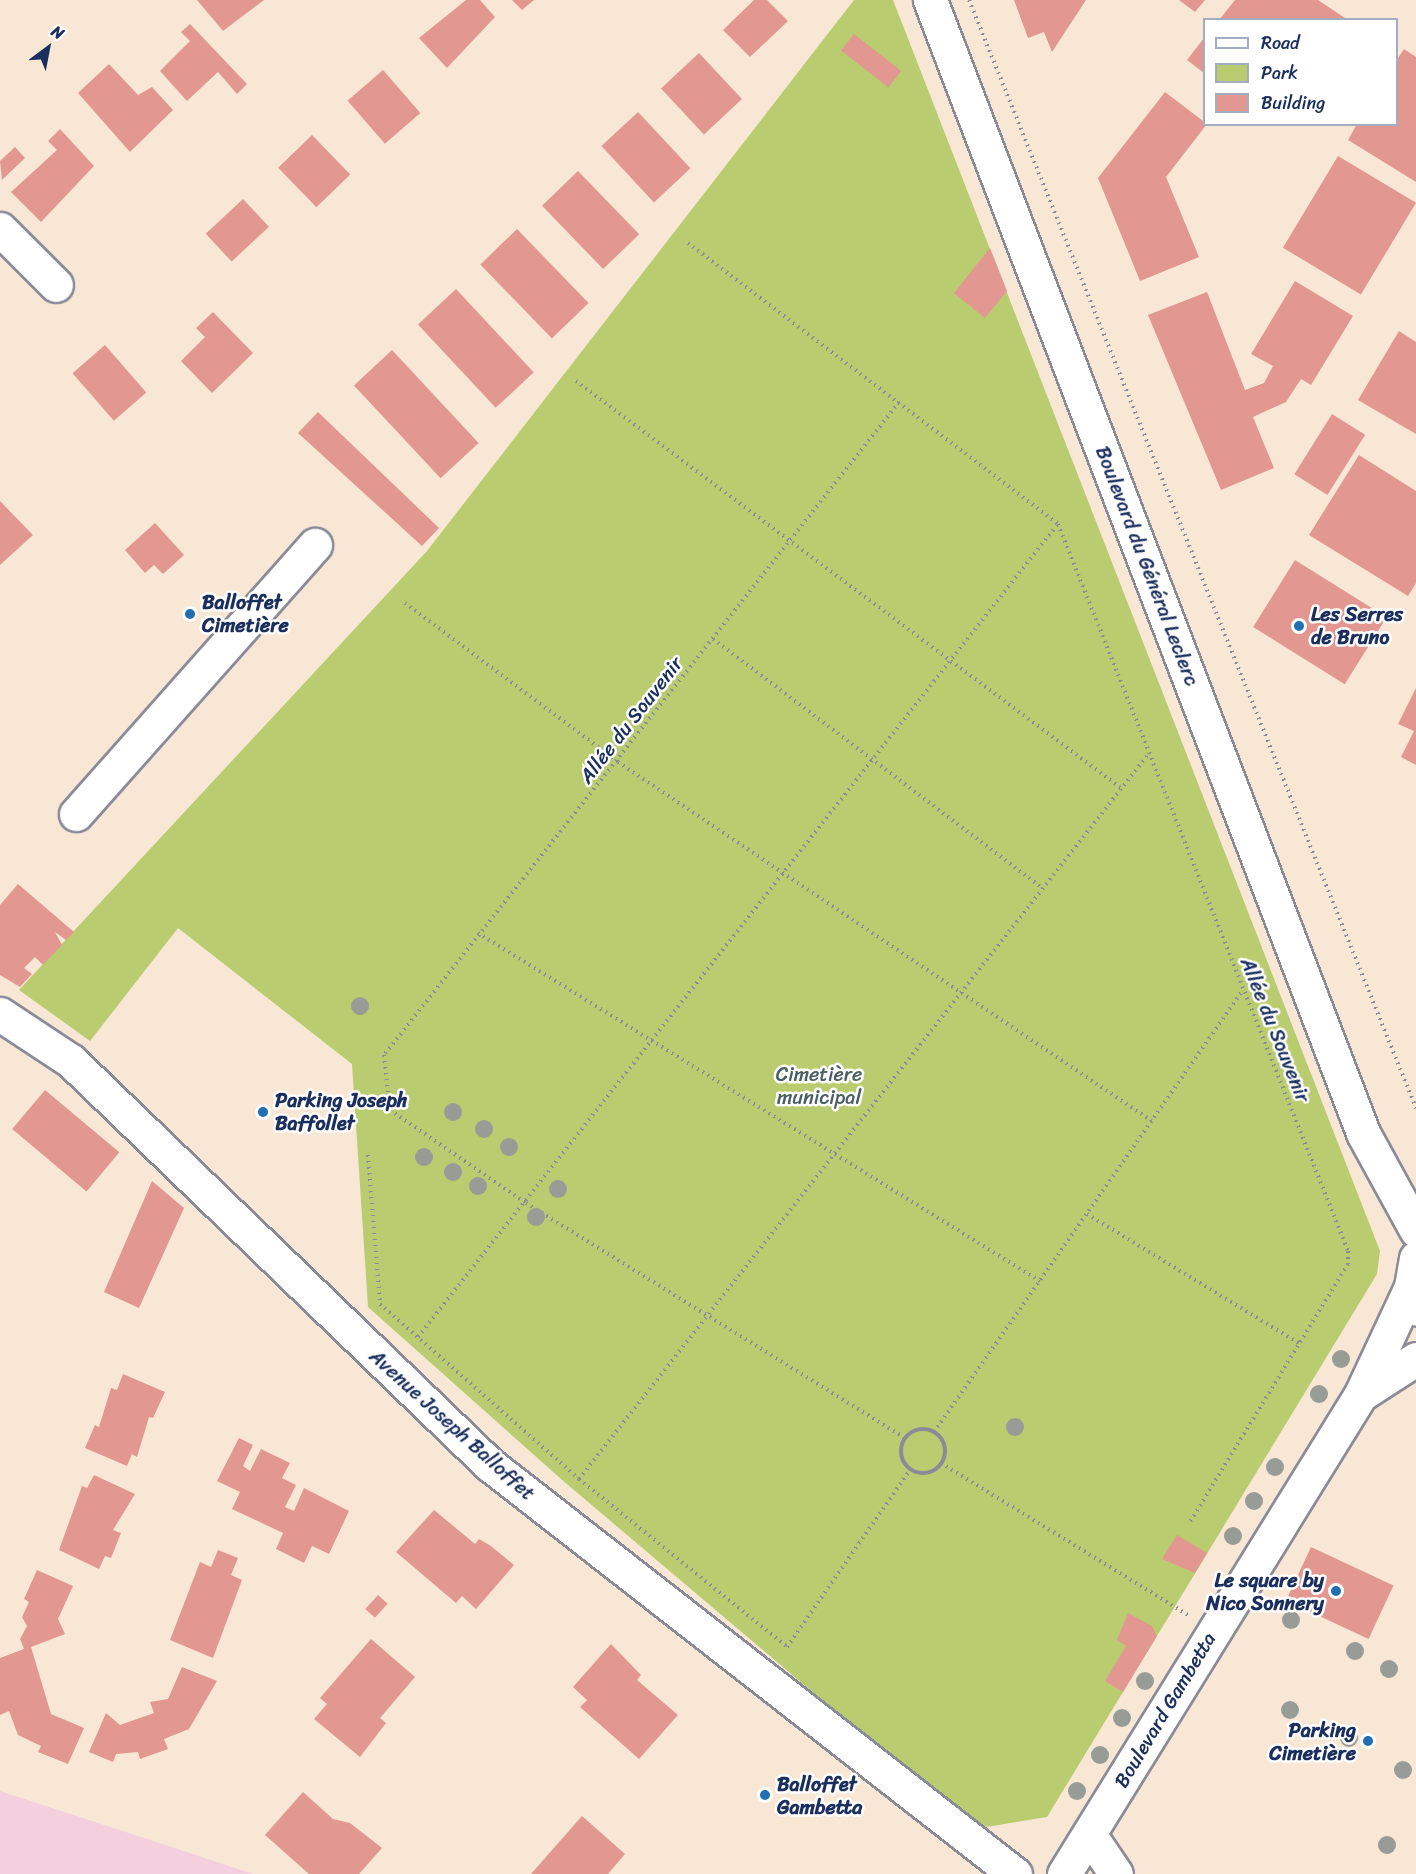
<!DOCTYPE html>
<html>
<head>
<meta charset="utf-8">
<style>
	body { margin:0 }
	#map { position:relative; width:1416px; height:1874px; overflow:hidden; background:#f8e7d4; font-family:Sriracha,sans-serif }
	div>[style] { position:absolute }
	.built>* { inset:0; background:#f4cfdd }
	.green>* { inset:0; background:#b9cc6f }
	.building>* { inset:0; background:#e29791; transform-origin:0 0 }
	.path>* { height:4px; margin-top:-2px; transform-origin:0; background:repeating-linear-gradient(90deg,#8a8b99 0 1.5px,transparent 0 6px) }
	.path>.ring { margin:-2px; padding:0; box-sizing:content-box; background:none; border:4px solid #8a8b99; border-radius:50% }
	.roads { filter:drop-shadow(2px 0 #8a8b99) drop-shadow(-2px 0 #8a8b99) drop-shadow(0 2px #8a8b99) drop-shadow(0 -2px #8a8b99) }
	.minor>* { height:33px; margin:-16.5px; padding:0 16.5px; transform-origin:16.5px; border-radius:16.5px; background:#fff }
	.secondary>* { height:33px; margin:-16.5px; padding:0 16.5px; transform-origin:16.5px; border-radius:16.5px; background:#fff }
	.primary>* { height:33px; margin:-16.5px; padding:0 16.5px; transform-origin:16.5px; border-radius:16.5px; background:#fff }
	.trees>* { width:18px; height:18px; margin:-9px; border-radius:50%; background:#989c96 }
	.dots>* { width:16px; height:16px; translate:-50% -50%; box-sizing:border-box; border:3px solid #fff; border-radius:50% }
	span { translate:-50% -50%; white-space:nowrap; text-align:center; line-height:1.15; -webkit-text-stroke:5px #fff; paint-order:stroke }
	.street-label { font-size:20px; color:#1b2f5e }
	.poi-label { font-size:20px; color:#1b2f5e; font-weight:700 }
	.left { translate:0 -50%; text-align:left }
	.right { translate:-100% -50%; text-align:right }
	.park-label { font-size:20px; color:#4a5e63 }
	.legend { position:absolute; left:1203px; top:18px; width:195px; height:108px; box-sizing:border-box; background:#fff; border:2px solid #a4acbf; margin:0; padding:8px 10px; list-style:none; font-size:18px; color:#1b2f5e }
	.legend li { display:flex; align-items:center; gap:12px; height:30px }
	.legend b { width:30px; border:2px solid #a4acbf }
	.north { position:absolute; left:18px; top:18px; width:60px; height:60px; -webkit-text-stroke:4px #fff; paint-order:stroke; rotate:32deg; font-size:16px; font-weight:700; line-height:24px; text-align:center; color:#1b2f5e }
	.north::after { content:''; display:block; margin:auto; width:21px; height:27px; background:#1b2f5e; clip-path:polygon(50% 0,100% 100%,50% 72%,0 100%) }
</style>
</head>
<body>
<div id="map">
	<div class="built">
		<i style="clip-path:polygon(0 1791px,187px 1852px,253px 1874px,0 1874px)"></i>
	</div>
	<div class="green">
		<i style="clip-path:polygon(854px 0,893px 0,1380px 1251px,1377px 1274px,1047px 1817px,974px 1829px,561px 1479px,368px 1307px,352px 1064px,178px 928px,90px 1041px,19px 990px,427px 551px)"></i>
	</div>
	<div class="building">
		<i style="clip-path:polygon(197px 0,264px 0,223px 31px)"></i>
		<i style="clip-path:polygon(466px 0,480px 0,495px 17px,447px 68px,419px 38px)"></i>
		<i style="clip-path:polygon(512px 0,534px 0,522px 10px)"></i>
		<i style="clip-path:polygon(754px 0,767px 0,788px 21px,750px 57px,723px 30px)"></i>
		<i style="clip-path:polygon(1014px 0,1086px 0,1052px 52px,1044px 32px,1028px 38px)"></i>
		<i style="clip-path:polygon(1179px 0,1205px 0,1195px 12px)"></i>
		<i style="clip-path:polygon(1235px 0,1318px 0,1348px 20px,1219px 20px)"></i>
		<i style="clip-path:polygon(190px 24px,247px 84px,237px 94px,218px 72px,187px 101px,160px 71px,190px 41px,181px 32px)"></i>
		<i style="left:854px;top:34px;width:60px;height:21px;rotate:38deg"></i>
		<i style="clip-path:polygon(1204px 38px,1204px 73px,1187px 60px)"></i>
		<i style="clip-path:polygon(1404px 49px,1416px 57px,1416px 182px,1348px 140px,1357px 124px,1396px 124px,1396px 61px)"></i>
		<i style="left:699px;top:53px;width:63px;height:52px;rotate:47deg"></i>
		<i style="clip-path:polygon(109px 64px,138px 95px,152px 87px,173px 110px,130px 152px,78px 93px)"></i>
		<i style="left:383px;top:70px;width:57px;height:47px;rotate:49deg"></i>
		<i style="clip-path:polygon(1165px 92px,1207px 124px,1166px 177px,1199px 257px,1140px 281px,1098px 178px)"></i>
		<i style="left:638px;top:112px;width:77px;height:50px;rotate:47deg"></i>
		<i style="clip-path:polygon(60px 129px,94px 166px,41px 222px,11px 192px,57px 150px,48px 141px)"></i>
		<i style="left:312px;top:135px;width:55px;height:47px;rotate:46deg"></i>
		<i style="clip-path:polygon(15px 147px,25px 158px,2px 180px,0 161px)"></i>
		<i style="left:1338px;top:156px;width:91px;height:107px;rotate:31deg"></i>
		<i style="left:578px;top:171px;width:88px;height:50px;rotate:46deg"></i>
		<i style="left:243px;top:199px;width:38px;height:51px;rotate:47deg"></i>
		<i style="left:517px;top:229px;width:103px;height:51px;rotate:46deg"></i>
		<i style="clip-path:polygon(990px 248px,1007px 291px,985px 318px,954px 293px)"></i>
		<i style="clip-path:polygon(1295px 281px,1353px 316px,1311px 385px,1301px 379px,1286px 402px,1253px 417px,1274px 468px,1221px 490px,1148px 315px,1207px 292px,1245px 390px,1264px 383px,1273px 366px,1251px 354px)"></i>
		<i style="left:456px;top:289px;width:114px;height:52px;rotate:47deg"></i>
		<i style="clip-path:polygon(213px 312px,253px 353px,212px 393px,181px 361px,205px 337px,196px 328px)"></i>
		<i style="clip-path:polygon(1399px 331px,1416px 342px,1416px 434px,1358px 400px)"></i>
		<i style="left:105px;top:345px;width:63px;height:43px;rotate:49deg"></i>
		<i style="left:392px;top:350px;width:127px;height:52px;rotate:47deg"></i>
		<i style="clip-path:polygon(318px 412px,439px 528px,422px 546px,298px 433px)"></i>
		<i style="left:1332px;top:414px;width:39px;height:71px;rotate:32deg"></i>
		<i style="clip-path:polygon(1359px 455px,1416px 491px,1416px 583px,1408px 596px,1309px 535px)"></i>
		<i style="clip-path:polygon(0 501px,33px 535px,0 565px)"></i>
		<i style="clip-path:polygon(155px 523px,184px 555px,163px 574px,154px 565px,145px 573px,125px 550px)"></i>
		<i style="left:1295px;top:560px;width:108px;height:79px;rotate:32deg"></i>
		<i style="clip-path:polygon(1416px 688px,1416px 765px,1401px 757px,1414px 731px,1398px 724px)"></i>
		<i style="clip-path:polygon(18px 884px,74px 932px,66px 940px,55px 932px,62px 945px,43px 965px,35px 957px,24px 968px,32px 974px,20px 987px,0 975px,0 905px)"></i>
		<i style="left:45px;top:1090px;width:97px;height:51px;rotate:40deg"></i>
		<i style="clip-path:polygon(152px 1181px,184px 1208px,139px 1308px,104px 1292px)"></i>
		<i style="clip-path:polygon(123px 1374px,165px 1392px,153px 1418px,149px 1417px,137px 1457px,132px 1454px,127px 1466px,85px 1448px,95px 1425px,99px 1427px,111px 1388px,117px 1390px)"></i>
		<i style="clip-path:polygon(239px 1438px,253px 1445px,243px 1466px,250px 1471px,261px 1449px,290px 1463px,282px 1478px,296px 1485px,285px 1507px,294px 1511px,304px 1488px,349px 1511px,329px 1554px,312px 1546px,304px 1563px,276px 1549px,283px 1533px,232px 1509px,240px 1492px,217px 1481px)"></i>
		<i style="clip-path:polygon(94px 1475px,135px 1494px,113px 1530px,121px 1533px,111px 1558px,105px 1556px,99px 1569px,59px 1550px,82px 1486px,87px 1488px)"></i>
		<i style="clip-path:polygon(434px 1510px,475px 1544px,479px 1539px,491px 1546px,514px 1565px,476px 1609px,462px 1596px,456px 1603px,396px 1552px)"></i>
		<i style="clip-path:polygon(1177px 1535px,1207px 1553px,1195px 1573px,1162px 1559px)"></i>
		<i style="left:1311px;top:1547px;width:91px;height:59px;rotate:25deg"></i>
		<i style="clip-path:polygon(218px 1550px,238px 1558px,231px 1575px,242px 1580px,213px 1658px,170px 1640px,200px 1562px,211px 1567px)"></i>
		<i style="clip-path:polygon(37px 1570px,73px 1586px,58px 1619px,65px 1634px,31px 1647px,51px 1714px,84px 1728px,68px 1764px,38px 1752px,41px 1746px,18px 1735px,9px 1711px,0 1715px,0 1658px,24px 1649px,20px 1639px,27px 1626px,22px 1617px,29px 1602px,24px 1599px)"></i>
		<i style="left:378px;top:1595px;width:13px;height:19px;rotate:42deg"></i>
		<i style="clip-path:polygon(1128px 1613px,1152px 1626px,1157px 1636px,1123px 1692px,1105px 1681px,1126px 1646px,1117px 1640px)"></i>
		<i style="clip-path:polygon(371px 1639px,415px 1677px,380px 1718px,386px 1723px,360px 1757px,314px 1719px,327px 1704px,320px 1698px)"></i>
		<i style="clip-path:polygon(611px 1644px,641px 1675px,637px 1680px,678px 1715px,639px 1759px,580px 1707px,587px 1700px,573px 1687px)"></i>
		<i style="clip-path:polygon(182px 1667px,217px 1681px,189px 1729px,164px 1739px,168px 1749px,140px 1759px,138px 1752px,116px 1754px,113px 1762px,89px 1752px,106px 1713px,120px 1725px,154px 1713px,150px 1702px,168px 1699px)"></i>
		<i style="clip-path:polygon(303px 1792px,333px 1819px,350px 1823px,382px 1848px,359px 1874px,309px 1874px,265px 1835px)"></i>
		<i style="clip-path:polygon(582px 1816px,625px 1854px,608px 1874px,531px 1874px)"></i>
	</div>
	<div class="path">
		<i style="left:969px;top:0;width:1195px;rotate:68.03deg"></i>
		<i style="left:688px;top:243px;width:465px;rotate:37.2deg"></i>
		<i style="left:576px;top:381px;width:680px;rotate:36.75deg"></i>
		<i style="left:899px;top:402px;width:832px;rotate:128.26deg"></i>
		<i style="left:384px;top:1055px;width:55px;rotate:83.8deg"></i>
		<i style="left:390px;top:1110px;width:165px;rotate:34.4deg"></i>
		<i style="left:526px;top:1203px;width:446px;rotate:31.8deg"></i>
		<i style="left:1058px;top:524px;width:783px;rotate:68.25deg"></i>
		<i style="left:1348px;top:1251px;width:13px;rotate:90deg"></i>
		<i style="left:1348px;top:1264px;width:304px;rotate:121.5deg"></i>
		<i style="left:405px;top:603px;width:266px;rotate:36.7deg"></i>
		<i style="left:618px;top:762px;width:643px;rotate:33.91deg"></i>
		<i style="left:713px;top:639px;width:413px;rotate:37.1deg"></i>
		<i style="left:478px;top:933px;width:661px;rotate:31.77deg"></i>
		<i style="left:368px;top:1155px;width:149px;rotate:85.4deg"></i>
		<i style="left:380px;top:1304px;width:265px;rotate:41.3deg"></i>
		<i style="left:579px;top:1479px;width:267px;rotate:38.9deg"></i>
		<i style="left:787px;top:1647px;width:216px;rotate:-55.2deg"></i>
		<i style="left:1087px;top:1214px;width:250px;rotate:31.4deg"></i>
		<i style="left:418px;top:1337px;width:1033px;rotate:-51.8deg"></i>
		<i class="ring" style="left:901px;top:1429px;width:40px;height:40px"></i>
		<i style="left:934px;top:1432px;width:539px;rotate:-55.04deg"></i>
		<i style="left:941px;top:1463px;width:290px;rotate:31.6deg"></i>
		<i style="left:579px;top:1479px;width:924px;rotate:-51.85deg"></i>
	</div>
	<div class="roads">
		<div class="minor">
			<i style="left:0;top:229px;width:79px;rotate:45deg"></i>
			<i style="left:76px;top:814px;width:360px;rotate:-48.4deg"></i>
			<i style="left:0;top:1014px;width:85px;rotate:33.5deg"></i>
			<i style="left:71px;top:1061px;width:581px;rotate:43.95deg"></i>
			<i style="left:489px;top:1464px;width:667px;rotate:37.94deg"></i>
		</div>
		<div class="secondary">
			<i style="left:930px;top:0;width:1213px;rotate:69.08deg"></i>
			<i style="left:1363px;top:1133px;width:111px;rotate:61.3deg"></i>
			<i style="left:1089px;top:1834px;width:48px;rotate:56deg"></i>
		</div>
		<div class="primary">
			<i style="left:1416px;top:1258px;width:29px;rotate:100deg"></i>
			<i style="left:1411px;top:1287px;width:22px;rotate:77deg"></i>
			<i style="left:1363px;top:1393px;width:63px;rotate:-32.7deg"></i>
			<i style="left:1064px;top:1874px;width:564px;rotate:-58.25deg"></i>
			<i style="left:1361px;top:1394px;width:118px;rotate:-65deg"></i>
		</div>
	</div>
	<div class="trees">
		<i style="left:360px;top:1006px"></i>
		<i style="left:453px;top:1112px"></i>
		<i style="left:484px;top:1129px"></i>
		<i style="left:509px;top:1147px"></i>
		<i style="left:424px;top:1157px"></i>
		<i style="left:453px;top:1172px"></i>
		<i style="left:478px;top:1186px"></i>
		<i style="left:558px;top:1189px"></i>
		<i style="left:536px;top:1217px"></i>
		<i style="left:1341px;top:1359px"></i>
		<i style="left:1319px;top:1394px"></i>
		<i style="left:1015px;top:1427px"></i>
		<i style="left:1275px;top:1467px"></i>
		<i style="left:1254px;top:1501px"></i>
		<i style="left:1233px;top:1536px"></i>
		<i style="left:1291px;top:1620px"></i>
		<i style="left:1355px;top:1651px"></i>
		<i style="left:1389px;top:1669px"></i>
		<i style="left:1145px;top:1681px"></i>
		<i style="left:1290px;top:1710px"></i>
		<i style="left:1122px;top:1718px"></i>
		<i style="left:1349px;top:1738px"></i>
		<i style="left:1100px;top:1755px"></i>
		<i style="left:1403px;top:1770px"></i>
		<i style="left:1077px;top:1791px"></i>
		<i style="left:1387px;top:1845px"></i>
	</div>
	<div class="dots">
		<i style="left:190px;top:614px;background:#1f6fb2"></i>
		<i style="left:1299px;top:626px;background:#1f6fb2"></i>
		<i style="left:263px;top:1112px;background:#1f6fb2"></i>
		<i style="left:1336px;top:1591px;background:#1f6fb2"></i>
		<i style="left:1368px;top:1741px;background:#1f6fb2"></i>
		<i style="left:765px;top:1795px;background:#1f6fb2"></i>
	</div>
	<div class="street-label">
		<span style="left:1147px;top:566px;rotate:69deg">Boulevard du Général Leclerc</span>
		<span style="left:631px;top:720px;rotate:-52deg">Allée du Souvenir</span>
		<span style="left:1275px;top:1030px;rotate:68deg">Allée du Souvenir</span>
		<span style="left:452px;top:1425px;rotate:42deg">Avenue Joseph Balloffet</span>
		<span style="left:1165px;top:1710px;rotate:-59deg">Boulevard Gambetta</span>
	</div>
	<div class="poi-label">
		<span class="left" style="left:202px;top:614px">Balloffet<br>Cimetière</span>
		<span class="left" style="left:1311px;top:626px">Les Serres<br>de Bruno</span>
		<span class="left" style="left:275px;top:1112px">Parking Joseph<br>Baffollet</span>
		<span class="right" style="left:1324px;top:1592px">Le square by<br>Nico Sonnery</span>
		<span class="right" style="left:1356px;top:1742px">Parking<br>Cimetière</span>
		<span class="left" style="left:777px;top:1796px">Balloffet<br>Gambetta</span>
	</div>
	<div class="park-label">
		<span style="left:819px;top:1086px">Cimetière<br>municipal</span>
	</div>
	<ul class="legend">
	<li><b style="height:8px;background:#fff"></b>Road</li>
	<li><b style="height:16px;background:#b9cc6f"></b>Park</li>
	<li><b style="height:16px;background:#e29791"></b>Building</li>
	</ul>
	<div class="north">N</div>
</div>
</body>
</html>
